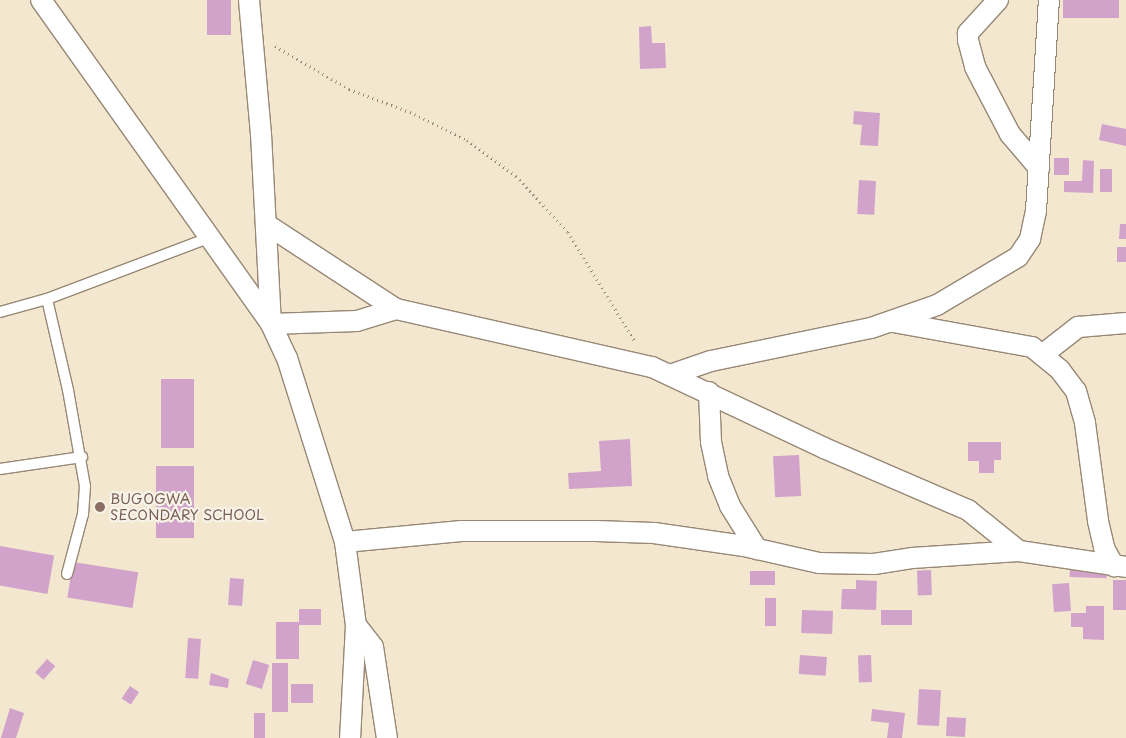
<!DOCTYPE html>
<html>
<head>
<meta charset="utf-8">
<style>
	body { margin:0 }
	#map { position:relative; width:1126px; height:738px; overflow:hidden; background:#f3e7cf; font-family:"Playpen Sans",sans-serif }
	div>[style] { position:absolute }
	.building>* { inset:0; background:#d1a3ca; transform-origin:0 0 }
	.path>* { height:3px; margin-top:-1.5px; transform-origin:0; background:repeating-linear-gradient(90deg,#978876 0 1px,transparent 0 5px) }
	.roads { filter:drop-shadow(1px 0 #978876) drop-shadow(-1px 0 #978876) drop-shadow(0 1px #978876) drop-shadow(0 -1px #978876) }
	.lane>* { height:10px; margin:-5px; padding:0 5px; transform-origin:5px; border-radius:5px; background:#fff }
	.street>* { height:20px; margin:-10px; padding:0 10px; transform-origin:10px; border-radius:10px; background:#fff }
	.dots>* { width:14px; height:14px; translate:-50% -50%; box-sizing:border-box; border:2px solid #f7f3e8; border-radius:50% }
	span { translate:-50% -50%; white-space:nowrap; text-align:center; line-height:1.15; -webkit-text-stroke:4.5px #f7f3e8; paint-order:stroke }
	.education-label { font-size:14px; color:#785e54 }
	.left { translate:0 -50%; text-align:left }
</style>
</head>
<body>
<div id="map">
	<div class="building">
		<i style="left:207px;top:0;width:24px;height:35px"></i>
		<i style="left:1063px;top:0;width:56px;height:18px"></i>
		<i style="clip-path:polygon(651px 26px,652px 43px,665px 43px,666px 68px,640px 69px,639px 27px)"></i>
		<i style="clip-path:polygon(854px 111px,880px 113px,878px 146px,860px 145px,862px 125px,853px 124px)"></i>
		<i style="clip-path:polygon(1102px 124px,1126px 129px,1126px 146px,1099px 140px)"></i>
		<i style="left:1054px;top:158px;width:15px;height:17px"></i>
		<i style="clip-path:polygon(1083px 160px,1094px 161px,1093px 193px,1064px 192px,1064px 181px,1082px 181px)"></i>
		<i style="left:1100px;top:169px;width:12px;height:23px"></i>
		<i style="left:859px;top:180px;width:17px;height:34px;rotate:3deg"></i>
		<i style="clip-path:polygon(1120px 224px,1126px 224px,1126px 239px,1119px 239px)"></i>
		<i style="left:1117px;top:247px;width:9px;height:15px"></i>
		<i style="left:161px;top:379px;width:33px;height:69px"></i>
		<i style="clip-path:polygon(630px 439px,632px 486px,569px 489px,568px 473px,601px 471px,599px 441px)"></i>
		<i style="clip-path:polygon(968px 442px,1001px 442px,1001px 460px,994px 460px,994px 473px,979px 473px,979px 461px,968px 461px)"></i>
		<i style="left:799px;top:455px;width:41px;height:26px;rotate:87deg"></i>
		<i style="left:156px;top:466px;width:38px;height:72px"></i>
		<i style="left:0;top:546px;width:55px;height:39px;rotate:10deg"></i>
		<i style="left:73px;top:562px;width:66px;height:36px;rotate:9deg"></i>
		<i style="left:1070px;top:567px;width:37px;height:10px;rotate:2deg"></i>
		<i style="left:931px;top:570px;width:25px;height:14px;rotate:88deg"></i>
		<i style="left:750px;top:571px;width:25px;height:14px"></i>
		<i style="left:230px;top:578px;width:14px;height:27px;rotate:4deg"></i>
		<i style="clip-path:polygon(856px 580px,877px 581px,876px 610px,841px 609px,842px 589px,856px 589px)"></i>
		<i style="left:1126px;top:580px;width:30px;height:13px;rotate:90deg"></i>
		<i style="left:1069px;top:583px;width:28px;height:17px;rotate:86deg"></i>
		<i style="left:765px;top:598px;width:11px;height:28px"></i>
		<i style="clip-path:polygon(1086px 606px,1104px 606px,1104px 640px,1083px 639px,1083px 627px,1071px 627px,1071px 613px,1086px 613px)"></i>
		<i style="clip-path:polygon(299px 609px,321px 609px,321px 625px,299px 625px,299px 659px,276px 659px,276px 622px,299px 622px)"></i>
		<i style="left:802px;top:610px;width:31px;height:23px;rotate:2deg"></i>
		<i style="left:881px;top:610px;width:31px;height:15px"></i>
		<i style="left:188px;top:638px;width:13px;height:40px;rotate:4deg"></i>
		<i style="left:800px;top:655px;width:27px;height:19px;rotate:4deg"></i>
		<i style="left:871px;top:655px;width:27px;height:13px;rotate:88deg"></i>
		<i style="left:47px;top:659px;width:11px;height:18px;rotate:41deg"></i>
		<i style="left:253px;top:660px;width:17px;height:25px;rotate:17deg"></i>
		<i style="left:272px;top:663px;width:16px;height:49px"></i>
		<i style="clip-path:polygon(211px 673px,229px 679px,228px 688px,209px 685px)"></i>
		<i style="left:313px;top:684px;width:19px;height:22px;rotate:90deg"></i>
		<i style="left:130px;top:686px;width:11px;height:15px;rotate:34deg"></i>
		<i style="left:919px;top:689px;width:22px;height:36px;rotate:3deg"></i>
		<i style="clip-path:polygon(10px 708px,24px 713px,16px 738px,1px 738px)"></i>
		<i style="clip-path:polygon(872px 709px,905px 713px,902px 738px,887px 738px,889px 723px,871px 721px)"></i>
		<i style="left:254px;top:713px;width:11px;height:25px"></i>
		<i style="left:947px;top:717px;width:19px;height:19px;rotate:3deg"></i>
	</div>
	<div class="path">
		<i style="left:275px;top:46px;width:86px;rotate:30.2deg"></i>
		<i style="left:349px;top:89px;width:65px;rotate:20.7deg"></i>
		<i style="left:410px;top:112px;width:64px;rotate:26.2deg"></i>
		<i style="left:467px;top:140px;width:61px;rotate:36.3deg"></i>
		<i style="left:516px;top:176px;width:76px;rotate:47.1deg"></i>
		<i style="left:568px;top:232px;width:127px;rotate:58.6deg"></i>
	</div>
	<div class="roads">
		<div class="lane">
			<i style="left:47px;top:299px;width:93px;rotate:77deg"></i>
			<i style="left:68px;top:390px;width:97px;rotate:80deg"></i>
			<i style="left:85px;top:486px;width:28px;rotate:94deg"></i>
			<i style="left:83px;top:514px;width:62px;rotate:104.9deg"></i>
			<i style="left:0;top:312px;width:49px;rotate:-15.5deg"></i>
			<i style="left:47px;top:299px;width:175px;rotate:-20.7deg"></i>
			<i style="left:0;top:469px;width:83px;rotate:-8.3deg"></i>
		</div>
		<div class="street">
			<i style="left:41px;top:0;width:397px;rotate:54.6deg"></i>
			<i style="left:271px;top:324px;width:38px;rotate:65deg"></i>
			<i style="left:287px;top:358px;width:193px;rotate:72.5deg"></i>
			<i style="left:345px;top:542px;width:84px;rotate:82.5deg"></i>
			<i style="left:356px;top:625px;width:113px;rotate:93deg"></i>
			<i style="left:249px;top:0;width:135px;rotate:84.9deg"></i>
			<i style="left:261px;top:134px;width:190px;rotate:87deg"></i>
			<i style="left:271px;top:324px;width:86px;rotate:-2deg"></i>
			<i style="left:357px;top:321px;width:41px;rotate:-17.1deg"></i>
			<i style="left:998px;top:0;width:45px;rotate:132.3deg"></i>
			<i style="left:968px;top:33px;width:7px;rotate:90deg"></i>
			<i style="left:968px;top:40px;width:28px;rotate:75deg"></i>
			<i style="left:975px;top:67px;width:76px;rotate:62.4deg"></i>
			<i style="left:1010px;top:134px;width:45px;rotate:49.5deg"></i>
			<i style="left:266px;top:224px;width:155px;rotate:33.2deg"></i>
			<i style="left:396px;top:309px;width:262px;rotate:12.8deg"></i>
			<i style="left:652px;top:367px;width:190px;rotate:25.2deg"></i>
			<i style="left:824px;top:448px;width:157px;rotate:23.3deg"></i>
			<i style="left:968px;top:510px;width:65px;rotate:38.8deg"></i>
			<i style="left:893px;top:322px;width:141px;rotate:10.2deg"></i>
			<i style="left:1032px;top:347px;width:36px;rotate:39deg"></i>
			<i style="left:1060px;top:370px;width:26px;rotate:53deg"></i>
			<i style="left:1076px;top:391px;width:33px;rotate:74deg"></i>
			<i style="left:1085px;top:423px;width:99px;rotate:82.4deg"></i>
			<i style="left:1098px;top:521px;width:28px;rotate:77deg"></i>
			<i style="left:1104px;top:548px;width:21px;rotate:61deg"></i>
			<i style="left:1042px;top:355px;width:46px;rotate:-37.9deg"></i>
			<i style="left:1078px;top:327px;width:48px;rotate:-4.8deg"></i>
			<i style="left:670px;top:375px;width:43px;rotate:-18.9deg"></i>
			<i style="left:711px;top:361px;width:163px;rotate:-11.7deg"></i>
			<i style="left:871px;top:328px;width:70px;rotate:-19.2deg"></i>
			<i style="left:937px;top:305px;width:94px;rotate:-30.7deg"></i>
			<i style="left:1018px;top:257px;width:22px;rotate:-56deg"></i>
			<i style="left:1030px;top:239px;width:29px;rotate:-78deg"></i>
			<i style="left:1036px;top:211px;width:211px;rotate:-86.5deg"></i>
			<i style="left:709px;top:392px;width:50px;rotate:87.7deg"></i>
			<i style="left:711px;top:442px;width:35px;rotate:78deg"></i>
			<i style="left:718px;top:476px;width:32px;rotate:68deg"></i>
			<i style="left:730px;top:506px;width:51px;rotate:57.9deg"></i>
			<i style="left:345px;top:542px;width:117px;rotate:-5.4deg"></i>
			<i style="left:461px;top:531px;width:135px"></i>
			<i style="left:596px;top:531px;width:58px;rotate:2deg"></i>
			<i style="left:654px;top:533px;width:91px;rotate:8.2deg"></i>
			<i style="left:744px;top:546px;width:77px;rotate:12.8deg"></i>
			<i style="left:819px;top:563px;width:55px;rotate:1deg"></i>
			<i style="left:874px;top:564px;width:38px;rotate:-9deg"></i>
			<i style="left:912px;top:558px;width:107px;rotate:-3.7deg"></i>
			<i style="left:1019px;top:551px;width:108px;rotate:8.5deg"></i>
			<i style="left:356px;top:625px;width:28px;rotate:52deg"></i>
			<i style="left:373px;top:647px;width:92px;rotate:81.3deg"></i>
		</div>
	</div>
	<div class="dots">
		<i style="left:100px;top:507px;background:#8d6e63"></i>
	</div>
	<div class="education-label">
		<span class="left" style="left:110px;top:507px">BUGOGWA<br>SECONDARY SCHOOL</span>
	</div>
</div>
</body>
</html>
